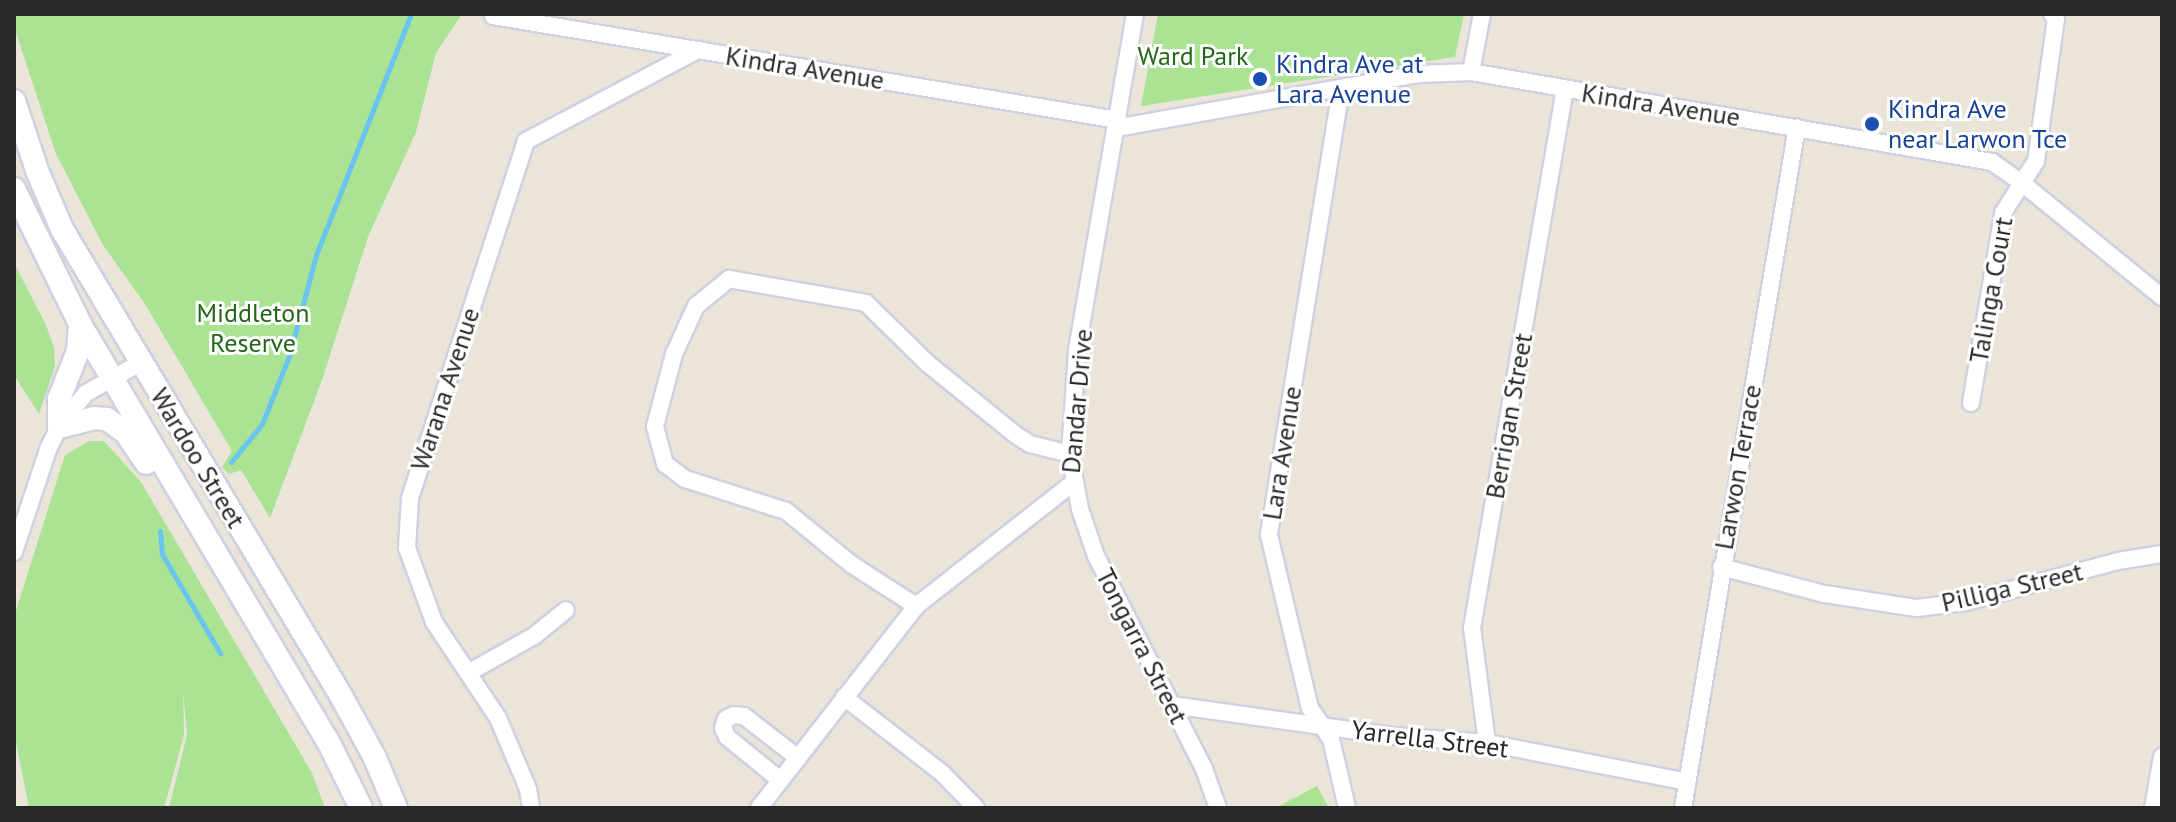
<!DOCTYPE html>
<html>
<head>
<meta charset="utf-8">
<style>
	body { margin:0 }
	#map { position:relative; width:2176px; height:822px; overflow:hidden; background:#ebe5d9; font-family:"PT Sans",sans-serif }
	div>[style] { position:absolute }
	.green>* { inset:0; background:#aae394 }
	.stream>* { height:5px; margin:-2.5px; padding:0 2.5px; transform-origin:2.5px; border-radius:2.5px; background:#69c4f0 }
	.roads { filter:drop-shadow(2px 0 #cfd1e2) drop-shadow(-2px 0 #cfd1e2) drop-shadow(0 2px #cfd1e2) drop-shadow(0 -2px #cfd1e2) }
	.minor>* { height:16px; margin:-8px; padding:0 8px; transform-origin:8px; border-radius:8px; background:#fff }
	.secondary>* { height:22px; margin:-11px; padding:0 11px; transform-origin:11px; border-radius:11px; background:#fff }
	.dots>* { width:22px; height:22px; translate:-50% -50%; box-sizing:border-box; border:4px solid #fff; border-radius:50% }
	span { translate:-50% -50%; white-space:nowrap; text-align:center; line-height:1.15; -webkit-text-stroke:6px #fff; paint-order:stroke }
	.park-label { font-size:26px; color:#236618 }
	.transit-label { font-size:26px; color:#164399 }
	.left { translate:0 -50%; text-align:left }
	.street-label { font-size:26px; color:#282828 }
	.frame { position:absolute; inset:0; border:16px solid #282828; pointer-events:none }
</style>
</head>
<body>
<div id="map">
	<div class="green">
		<i style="clip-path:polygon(14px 14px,462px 14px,436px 53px,416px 132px,368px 237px,322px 380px,270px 518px,241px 470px,229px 474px,222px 467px,232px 451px,145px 304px,103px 245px,56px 154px,14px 27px)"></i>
		<i style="clip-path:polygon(1158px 14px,1464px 14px,1455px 57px,1141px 106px)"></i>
		<i style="clip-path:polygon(14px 263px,46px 325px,54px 348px,55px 366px,39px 414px,14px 375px)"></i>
		<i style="clip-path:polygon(89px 441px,104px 441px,141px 482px,312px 773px,325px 808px,169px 808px,187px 735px,183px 691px,184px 735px,164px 808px,29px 808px,14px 732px,14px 617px,65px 455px)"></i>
		<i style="clip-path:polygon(1317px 786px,1329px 808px,1275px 808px)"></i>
	</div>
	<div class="stream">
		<i style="left:231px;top:462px;width:49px;rotate:-50.8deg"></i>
		<i style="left:262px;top:424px;width:73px;rotate:-68.3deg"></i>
		<i style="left:289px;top:356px;width:105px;rotate:-75deg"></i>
		<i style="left:316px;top:255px;width:259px;rotate:-68.5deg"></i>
		<i style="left:160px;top:531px;width:23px;rotate:85deg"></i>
		<i style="left:162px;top:554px;width:115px;rotate:59.6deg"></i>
	</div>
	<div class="roads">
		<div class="minor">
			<i style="left:1135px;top:14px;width:342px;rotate:99.8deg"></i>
			<i style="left:1077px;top:351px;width:103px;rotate:93.9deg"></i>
			<i style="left:1070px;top:454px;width:56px;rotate:79.7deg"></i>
			<i style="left:1080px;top:509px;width:50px;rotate:71.2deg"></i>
			<i style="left:1096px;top:556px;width:239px;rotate:63.1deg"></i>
			<i style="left:1204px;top:769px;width:41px;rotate:70.3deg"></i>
			<i style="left:493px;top:16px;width:634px;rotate:9.45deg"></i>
			<i style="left:1471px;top:72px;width:59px;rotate:-79.3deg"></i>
			<i style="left:1341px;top:89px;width:452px;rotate:99.2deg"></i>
			<i style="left:1269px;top:535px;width:178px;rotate:76.7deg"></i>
			<i style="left:1310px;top:708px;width:37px;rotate:56deg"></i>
			<i style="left:1331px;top:739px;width:71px;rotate:76.9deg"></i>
			<i style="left:1116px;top:128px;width:308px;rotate:-10.1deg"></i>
			<i style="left:1419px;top:74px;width:52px;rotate:-2.2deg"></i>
			<i style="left:1471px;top:72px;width:529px;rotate:9.8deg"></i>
			<i style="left:1992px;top:162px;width:37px;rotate:35deg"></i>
			<i style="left:2022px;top:183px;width:181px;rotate:39.2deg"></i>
			<i style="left:1971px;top:403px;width:193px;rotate:-80.4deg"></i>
			<i style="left:2003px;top:213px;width:62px;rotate:-57.6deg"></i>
			<i style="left:2036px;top:161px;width:143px;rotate:-82deg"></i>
			<i style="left:2056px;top:19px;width:6px;rotate:-129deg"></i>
			<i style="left:14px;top:552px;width:111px;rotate:-71.6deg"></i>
			<i style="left:49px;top:447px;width:28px;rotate:-63deg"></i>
			<i style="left:62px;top:422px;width:38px;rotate:-50deg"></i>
			<i style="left:86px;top:393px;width:62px;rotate:-29.1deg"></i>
			<i style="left:1721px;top:567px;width:107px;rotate:14.6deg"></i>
			<i style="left:1825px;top:594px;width:93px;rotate:8.7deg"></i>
			<i style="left:1917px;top:608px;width:49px;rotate:-7deg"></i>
			<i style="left:1966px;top:602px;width:157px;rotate:-15.1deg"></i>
			<i style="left:2118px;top:561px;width:45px;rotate:-9deg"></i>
			<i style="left:916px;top:606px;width:77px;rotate:-147.1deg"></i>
			<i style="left:851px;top:564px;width:84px;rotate:-140.8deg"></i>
			<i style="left:786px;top:511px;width:106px;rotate:-162.4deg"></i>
			<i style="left:685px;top:479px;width:25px;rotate:-143deg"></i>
			<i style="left:665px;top:464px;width:39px;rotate:-105deg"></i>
			<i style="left:655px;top:426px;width:74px;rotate:-75.2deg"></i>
			<i style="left:674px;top:354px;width:53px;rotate:-65.4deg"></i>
			<i style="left:696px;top:306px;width:43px;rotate:-39.3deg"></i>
			<i style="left:729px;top:279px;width:139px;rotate:9.9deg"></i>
			<i style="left:866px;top:303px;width:86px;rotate:44.5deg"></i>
			<i style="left:927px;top:363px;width:114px;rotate:39deg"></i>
			<i style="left:1016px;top:435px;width:17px;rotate:33deg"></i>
			<i style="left:1030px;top:444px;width:41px;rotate:14deg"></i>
			<i style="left:468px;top:673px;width:76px;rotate:-29.3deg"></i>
			<i style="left:534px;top:636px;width:41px;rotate:-39.1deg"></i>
			<i style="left:844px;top:697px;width:124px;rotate:37.8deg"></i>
			<i style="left:942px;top:773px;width:49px;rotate:45.8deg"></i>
			<i style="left:1172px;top:705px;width:222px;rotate:8deg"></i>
			<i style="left:1392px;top:736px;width:95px;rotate:4.2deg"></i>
			<i style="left:1487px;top:743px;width:204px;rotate:11deg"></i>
			<i style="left:1487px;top:743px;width:116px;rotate:-97.4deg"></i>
			<i style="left:1472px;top:628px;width:547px;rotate:-80.21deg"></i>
			<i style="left:780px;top:780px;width:68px;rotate:-140.9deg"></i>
			<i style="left:727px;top:737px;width:10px;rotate:-114deg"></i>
			<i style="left:723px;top:728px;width:9px;rotate:-72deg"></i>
			<i style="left:726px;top:719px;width:9px;rotate:-27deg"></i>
			<i style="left:734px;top:715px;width:10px;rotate:6deg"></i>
			<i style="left:744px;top:716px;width:68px;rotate:37.9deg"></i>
			<i style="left:531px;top:808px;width:19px;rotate:-99deg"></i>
			<i style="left:528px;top:789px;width:77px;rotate:-112.9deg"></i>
			<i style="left:498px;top:718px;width:115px;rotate:-123.7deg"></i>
			<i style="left:434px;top:622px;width:79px;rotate:-110deg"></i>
			<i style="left:407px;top:548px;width:50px;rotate:-86.6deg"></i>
			<i style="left:410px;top:498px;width:375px;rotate:-72deg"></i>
			<i style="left:526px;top:141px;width:195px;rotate:-27.9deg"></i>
			<i style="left:759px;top:808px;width:256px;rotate:-52.1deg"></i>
			<i style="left:916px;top:606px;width:201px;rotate:-38.1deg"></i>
			<i style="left:1683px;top:808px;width:690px;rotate:-80.5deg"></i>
			<i style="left:2153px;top:808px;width:52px;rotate:-80deg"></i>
		</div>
		<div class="secondary">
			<i style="left:14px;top:101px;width:76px;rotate:71.6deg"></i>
			<i style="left:38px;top:173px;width:61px;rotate:66.8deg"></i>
			<i style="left:62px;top:229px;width:542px;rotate:59.13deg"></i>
			<i style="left:340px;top:694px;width:71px;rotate:61.3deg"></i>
			<i style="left:374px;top:756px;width:56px;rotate:67.1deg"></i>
			<i style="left:14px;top:189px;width:150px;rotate:63.9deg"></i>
			<i style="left:80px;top:324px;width:485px;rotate:59.3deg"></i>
			<i style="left:328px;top:741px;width:75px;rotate:63.8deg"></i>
			<i style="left:80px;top:324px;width:27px;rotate:94deg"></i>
			<i style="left:78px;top:351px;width:52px;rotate:111.6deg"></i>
			<i style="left:59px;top:399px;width:28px;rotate:90deg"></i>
			<i style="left:59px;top:427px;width:36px;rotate:-14deg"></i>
			<i style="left:94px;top:418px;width:13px;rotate:4deg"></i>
			<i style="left:107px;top:419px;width:24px;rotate:36deg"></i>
			<i style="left:126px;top:433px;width:36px;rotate:56deg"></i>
		</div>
	</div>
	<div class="dots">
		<i style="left:1260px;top:79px;background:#1a4fb4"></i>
		<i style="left:1872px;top:124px;background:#1a4fb4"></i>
	</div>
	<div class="park-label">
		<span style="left:1193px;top:56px">Ward Park</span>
		<span style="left:253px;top:328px">Middleton<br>Reserve</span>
	</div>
	<div class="transit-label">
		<span class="left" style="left:1276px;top:79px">Kindra Ave at<br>Lara Avenue</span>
		<span class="left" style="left:1888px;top:124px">Kindra Ave<br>near Larwon Tce</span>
	</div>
	<div class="street-label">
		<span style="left:805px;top:68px;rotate:9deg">Kindra Avenue</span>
		<span style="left:1661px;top:105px;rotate:9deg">Kindra Avenue</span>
		<span style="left:1991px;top:290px;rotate:-80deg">Talinga Court</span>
		<span style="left:445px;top:389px;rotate:-72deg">Warana Avenue</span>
		<span style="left:1077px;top:401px;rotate:-85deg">Dandar Drive</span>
		<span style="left:1509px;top:416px;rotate:-80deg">Berrigan Street</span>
		<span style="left:1282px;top:453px;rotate:-81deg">Lara Avenue</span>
		<span style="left:198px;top:458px;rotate:59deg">Wardoo Street</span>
		<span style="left:1738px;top:467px;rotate:-80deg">Larwon Terrace</span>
		<span style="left:2012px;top:587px;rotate:-13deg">Pilliga Street</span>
		<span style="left:1142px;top:646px;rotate:63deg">Tongarra Street</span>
		<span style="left:1430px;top:739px;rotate:7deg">Yarrella Street</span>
	</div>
	<div class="frame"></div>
</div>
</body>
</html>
